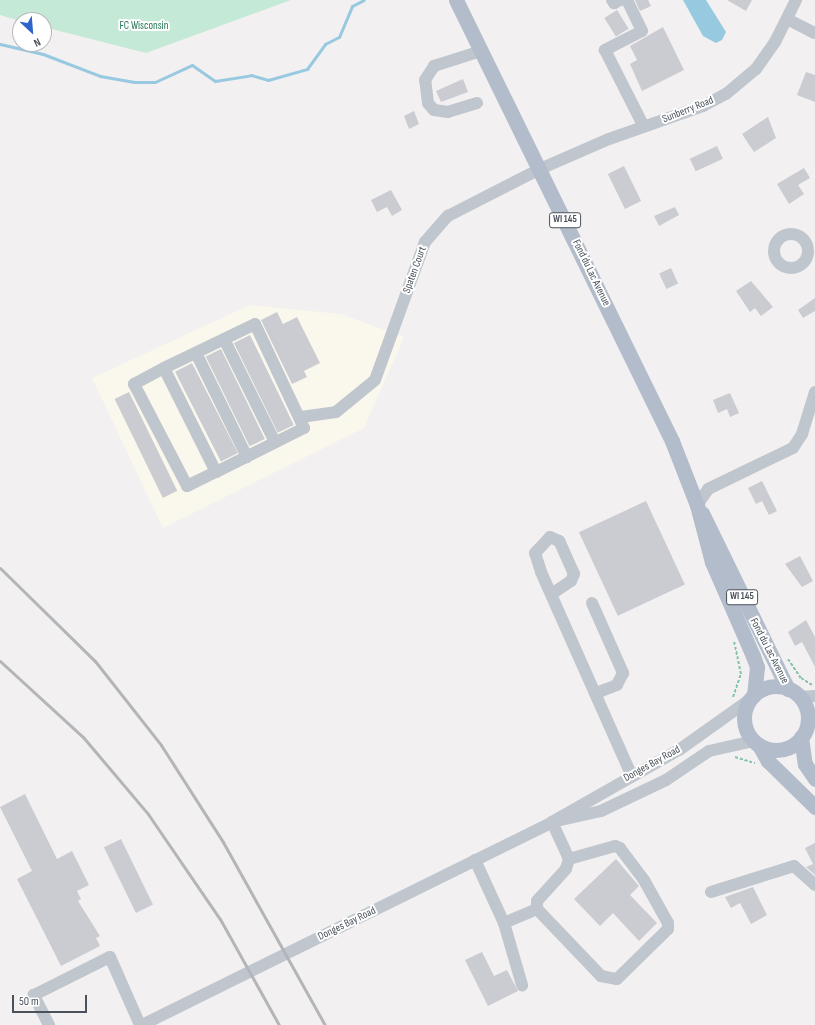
<!DOCTYPE html>
<html>
<head>
<meta charset="utf-8">
<style>
	body { margin:0 }
	#map { position:relative; width:815px; height:1025px; overflow:hidden; background:#f2f0f0; font-family:"Sofia Sans Condensed",sans-serif }
	div>[style] { position:absolute }
	.commercial>* { inset:0; background:#faf8ec }
	.green>* { inset:0; background:#c4ead7 }
	.water>* { inset:0; background:#97c9e1 }
	.stream>* { height:3px; margin:-1.5px; padding:0 1.5px; transform-origin:1.5px; border-radius:1.5px; background:#97c9e1 }
	.building>* { inset:0; background:#cbccd2; transform-origin:0 0 }
	.path>* { height:2px; margin-top:-1px; transform-origin:0; background:repeating-linear-gradient(90deg,#81c4ab 0 3px,transparent 0 5px) }
	.minor>* { height:12px; margin:-6px; padding:0 6px; transform-origin:6px; border-radius:6px; background:#c0c6cd }
	.minor>.ring { margin:-6px; padding:0; box-sizing:content-box; background:none; border:12px solid #c0c6cd; border-radius:50% }
	.major>* { height:15px; margin:-7.5px; padding:0 7.5px; transform-origin:7.5px; border-radius:7.5px; background:#b3bccb }
	.major>.ring { margin:-7.5px; padding:0; box-sizing:content-box; background:none; border:15px solid #b3bccb; border-radius:50% }
	.rail>* { height:3px; margin:-1.5px; padding:0 1.5px; transform-origin:1.5px; border-radius:1.5px; background:#b3b5b9 }
	span { translate:-50% -50%; white-space:nowrap; text-align:center; line-height:1.15; -webkit-text-stroke:4px #fff; paint-order:stroke }
	.shield-label span { padding:1px 3px; background:#fff; border:1px solid; border-radius:3px; -webkit-text-stroke-width:0 }
	.shield-label { font-size:10px; color:#4a515b; font-weight:700 }
	.park-label { font-size:11px; color:#237455 }
	.street-label { font-size:11px; color:#4a515b }
	.north { position:absolute; left:12px; top:12px; width:40px; height:40px; box-sizing:border-box; background:#fff; border:1px solid #b7b9bd; border-radius:50%; rotate:154deg; font-size:11px; font-weight:700; line-height:16px; text-align:center; color:#4a515b }
	.north::after { content:''; display:block; margin:auto; width:14px; height:18px; background:#3062cc; clip-path:polygon(50% 0,100% 100%,50% 72%,0 100%) }
	.scale { position:absolute; left:12px; top:995px; width:75px; height:18px; box-sizing:border-box; border:2px solid #4a515b; border-top:0; padding-left:5px; font-size:12px; line-height:14px; white-space:nowrap; color:#4a515b; -webkit-text-stroke:3px #fff; paint-order:stroke }
</style>
</head>
<body>
<div id="map">
	<div class="commercial">
		<i style="clip-path:polygon(250px 305px,341px 314px,404px 337px,364px 428px,163px 528px,92px 378px)"></i>
	</div>
	<div class="green">
		<i style="clip-path:polygon(0 0,291px 0,146px 53px,44px 27px,44px 20px,20px 21px,0 15px)"></i>
	</div>
	<div class="water">
		<i style="clip-path:polygon(683px 0,706px 0,726px 32px,722px 40px,716px 43px,703px 36px)"></i>
	</div>
	<div class="stream">
		<i style="left:0;top:44px;width:44px;rotate:13.1deg"></i>
		<i style="left:43px;top:54px;width:61px;rotate:21.1deg"></i>
		<i style="left:100px;top:76px;width:35px;rotate:10deg"></i>
		<i style="left:134px;top:82px;width:21px"></i>
		<i style="left:155px;top:82px;width:41px;rotate:-24.7deg"></i>
		<i style="left:192px;top:65px;width:28px;rotate:35deg"></i>
		<i style="left:215px;top:81px;width:36px;rotate:-9deg"></i>
		<i style="left:251px;top:75px;width:18px;rotate:16deg"></i>
		<i style="left:268px;top:80px;width:41px;rotate:-15.8deg"></i>
		<i style="left:307px;top:69px;width:31px;rotate:-54deg"></i>
		<i style="left:325px;top:44px;width:16px;rotate:-27deg"></i>
		<i style="left:339px;top:37px;width:34px;rotate:-67deg"></i>
		<i style="left:352px;top:6px;width:13px;rotate:-27deg"></i>
	</div>
	<div class="building">
		<i style="clip-path:polygon(635px 0,648px 0,651px 6px,640px 11px)"></i>
		<i style="clip-path:polygon(727px 0,752px 0,746px 11px)"></i>
		<i style="left:617px;top:10px;width:22px;height:15px;rotate:58deg"></i>
		<i style="clip-path:polygon(663px 27px,684px 70px,642px 91px,630px 64px,637px 60px,630px 46px)"></i>
		<i style="clip-path:polygon(806px 72px,815px 75px,815px 102px,797px 95px)"></i>
		<i style="clip-path:polygon(463px 79px,468px 92px,441px 102px,436px 91px)"></i>
		<i style="clip-path:polygon(414px 111px,419px 124px,409px 129px,404px 116px)"></i>
		<i style="clip-path:polygon(768px 117px,776px 138px,754px 152px,742px 134px)"></i>
		<i style="left:717px;top:146px;width:14px;height:30px;rotate:65deg"></i>
		<i style="left:624px;top:166px;width:39px;height:18px;rotate:64deg"></i>
		<i style="clip-path:polygon(804px 168px,810px 178px,798px 185px,804px 194px,789px 204px,777px 184px)"></i>
		<i style="clip-path:polygon(391px 190px,402px 210px,392px 216px,387px 207px,377px 212px,371px 200px)"></i>
		<i style="clip-path:polygon(675px 207px,679px 215px,659px 226px,654px 216px)"></i>
		<i style="left:671px;top:268px;width:17px;height:13px;rotate:65deg"></i>
		<i style="clip-path:polygon(751px 281px,773px 307px,761px 316px,755px 308px,750px 312px,736px 291px)"></i>
		<i style="clip-path:polygon(815px 298px,815px 311px,803px 318px,798px 310px)"></i>
		<i style="clip-path:polygon(277px 312px,283px 324px,297px 317px,320px 363px,304px 371px,307px 377px,292px 384px,261px 320px)"></i>
		<i style="left:250px;top:335px;width:100px;height:18px;rotate:64deg"></i>
		<i style="left:221px;top:349px;width:100px;height:17px;rotate:64deg"></i>
		<i style="left:192px;top:363px;width:101px;height:19px;rotate:63deg"></i>
		<i style="left:129px;top:392px;width:110px;height:16px;rotate:64deg"></i>
		<i style="clip-path:polygon(730px 393px,739px 413px,730px 417px,727px 409px,718px 413px,713px 400px)"></i>
		<i style="clip-path:polygon(762px 481px,777px 511px,769px 515px,762px 501px,756px 504px,748px 488px)"></i>
		<i style="left:646px;top:501px;width:92px;height:74px;rotate:65deg"></i>
		<i style="clip-path:polygon(800px 556px,813px 581px,802px 587px,785px 564px)"></i>
		<i style="clip-path:polygon(806px 620px,815px 637px,815px 667px,802px 642px,795px 646px,788px 632px)"></i>
		<i style="clip-path:polygon(25px 794px,57px 859px,72px 851px,89px 885px,77px 891px,81px 899px,78px 901px,100px 936px,96px 938px,100px 946px,61px 966px,17px 879px,32px 871px,0 807px)"></i>
		<i style="left:121px;top:839px;width:73px;height:19px;rotate:64deg"></i>
		<i style="clip-path:polygon(815px 843px,815px 875px,806px 867px,813px 864px,805px 848px)"></i>
		<i style="clip-path:polygon(616px 859px,639px 886px,630px 895px,657px 923px,639px 941px,613px 913px,600px 926px,574px 899px)"></i>
		<i style="clip-path:polygon(753px 887px,767px 915px,751px 924px,740px 903px,731px 908px,725px 897px)"></i>
		<i style="clip-path:polygon(482px 952px,494px 976px,507px 970px,518px 991px,488px 1006px,465px 960px)"></i>
	</div>
	<div class="path">
		<i style="left:788px;top:659px;width:23px;rotate:56deg"></i>
		<i style="left:801px;top:678px;width:13px;rotate:32deg"></i>
		<i style="left:733px;top:697px;width:24px;rotate:-71deg"></i>
		<i style="left:741px;top:674px;width:33px;rotate:-102deg"></i>
		<i style="left:735px;top:757px;width:21px;rotate:17deg"></i>
	</div>
	<div class="minor">
		<i style="left:612px;top:0;width:4px;rotate:56deg"></i>
		<i style="left:614px;top:3px;width:7px;rotate:-27deg"></i>
		<i style="left:627px;top:0;width:34px;rotate:64deg"></i>
		<i style="left:642px;top:31px;width:42px;rotate:152.8deg"></i>
		<i style="left:605px;top:50px;width:86px;rotate:63.1deg"></i>
		<i style="left:787px;top:19px;width:31px;rotate:27deg"></i>
		<i style="left:477px;top:103px;width:30px;rotate:163deg"></i>
		<i style="left:448px;top:112px;width:14px;rotate:-172deg"></i>
		<i style="left:434px;top:110px;width:9px;rotate:-131deg"></i>
		<i style="left:428px;top:103px;width:23px;rotate:-97deg"></i>
		<i style="left:425px;top:80px;width:17px;rotate:-57deg"></i>
		<i style="left:434px;top:66px;width:49px;rotate:-17.7deg"></i>
		<i class="ring" style="left:774px;top:234px;width:22px;height:22px"></i>
		<i style="left:255px;top:324px;width:115px;rotate:64.8deg"></i>
		<i style="left:304px;top:428px;width:98px;rotate:153.4deg"></i>
		<i style="left:216px;top:472px;width:116px;rotate:-116.6deg"></i>
		<i style="left:164px;top:368px;width:101px;rotate:-25.8deg"></i>
		<i style="left:224px;top:339px;width:115px;rotate:63.7deg"></i>
		<i style="left:196px;top:353px;width:116px;rotate:63.9deg"></i>
		<i style="left:164px;top:368px;width:34px;rotate:152deg"></i>
		<i style="left:134px;top:384px;width:115px;rotate:62.5deg"></i>
		<i style="left:187px;top:486px;width:32px;rotate:-26deg"></i>
		<i style="left:301px;top:417px;width:35px;rotate:-8deg"></i>
		<i style="left:336px;top:412px;width:50px;rotate:-39.4deg"></i>
		<i style="left:375px;top:380px;width:147px;rotate:-70.1deg"></i>
		<i style="left:425px;top:242px;width:35px;rotate:-49deg"></i>
		<i style="left:448px;top:216px;width:103px;rotate:-27.1deg"></i>
		<i style="left:540px;top:169px;width:75px;rotate:-23.5deg"></i>
		<i style="left:609px;top:139px;width:100px;rotate:-19.3deg"></i>
		<i style="left:703px;top:106px;width:26px;rotate:-28deg"></i>
		<i style="left:726px;top:94px;width:39px;rotate:-40deg"></i>
		<i style="left:756px;top:69px;width:33px;rotate:-55deg"></i>
		<i style="left:775px;top:42px;width:47px;rotate:-63.4deg"></i>
		<i style="left:697px;top:505px;width:19px;rotate:-55deg"></i>
		<i style="left:708px;top:489px;width:94px;rotate:-25.8deg"></i>
		<i style="left:793px;top:448px;width:17px;rotate:-57deg"></i>
		<i style="left:802px;top:434px;width:44px;rotate:-72.8deg"></i>
		<i style="left:553px;top:593px;width:22px;rotate:-34deg"></i>
		<i style="left:571px;top:581px;width:8px;rotate:-67deg"></i>
		<i style="left:574px;top:574px;width:36px;rotate:-114deg"></i>
		<i style="left:559px;top:541px;width:10px;rotate:-156deg"></i>
		<i style="left:550px;top:537px;width:22px;rotate:133deg"></i>
		<i style="left:535px;top:553px;width:20px;rotate:72deg"></i>
		<i style="left:541px;top:572px;width:223px;rotate:66deg"></i>
		<i style="left:592px;top:603px;width:77px;rotate:66.1deg"></i>
		<i style="left:623px;top:673px;width:13px;rotate:117deg"></i>
		<i style="left:617px;top:685px;width:22px;rotate:159deg"></i>
		<i style="left:800px;top:697px;width:15px;rotate:-4deg"></i>
		<i style="left:807px;top:724px;width:9px;rotate:-32deg"></i>
		<i style="left:561px;top:820px;width:41px;rotate:-12.7deg"></i>
		<i style="left:601px;top:811px;width:72px;rotate:-25.5deg"></i>
		<i style="left:666px;top:780px;width:52px;rotate:-34deg"></i>
		<i style="left:709px;top:751px;width:45px;rotate:-12.8deg"></i>
		<i style="left:552px;top:822px;width:41px;rotate:65.3deg"></i>
		<i style="left:569px;top:859px;width:10px;rotate:107deg"></i>
		<i style="left:566px;top:869px;width:43px;rotate:132.2deg"></i>
		<i style="left:537px;top:901px;width:8px;rotate:90deg"></i>
		<i style="left:537px;top:909px;width:93px;rotate:46.3deg"></i>
		<i style="left:601px;top:976px;width:16px;rotate:11deg"></i>
		<i style="left:617px;top:979px;width:71px;rotate:-44.4deg"></i>
		<i style="left:668px;top:929px;width:6px;rotate:-90deg"></i>
		<i style="left:668px;top:923px;width:49px;rotate:-119.2deg"></i>
		<i style="left:644px;top:880px;width:40px;rotate:-127deg"></i>
		<i style="left:620px;top:848px;width:5px;rotate:-158deg"></i>
		<i style="left:615px;top:846px;width:48px;rotate:164.2deg"></i>
		<i style="left:475px;top:860px;width:69px;rotate:65.3deg"></i>
		<i style="left:504px;top:923px;width:36px;rotate:-23deg"></i>
		<i style="left:711px;top:892px;width:87px;rotate:-17.4deg"></i>
		<i style="left:794px;top:866px;width:28px;rotate:42deg"></i>
		<i style="left:504px;top:923px;width:65px;rotate:73.8deg"></i>
		<i style="left:49px;top:1025px;width:34px;rotate:-117deg"></i>
		<i style="left:34px;top:995px;width:85px;rotate:-26.6deg"></i>
		<i style="left:110px;top:957px;width:74px;rotate:66.2deg"></i>
		<i style="left:142px;top:1025px;width:458px;rotate:-26.3deg"></i>
		<i style="left:552px;top:822px;width:146px;rotate:-29.6deg"></i>
		<i style="left:679px;top:750px;width:86px;rotate:-35.5deg"></i>
	</div>
	<div class="major">
		<i style="left:456px;top:0;width:491px;rotate:63.9deg"></i>
		<i style="left:672px;top:441px;width:69px;rotate:68.7deg"></i>
		<i style="left:697px;top:505px;width:59px;rotate:75.3deg"></i>
		<i style="left:712px;top:562px;width:103px;rotate:66.4deg"></i>
		<i style="left:753px;top:656px;width:12px;rotate:70deg"></i>
		<i style="left:757px;top:667px;width:28px;rotate:96deg"></i>
		<i style="left:702px;top:513px;width:196px;rotate:64deg"></i>
		<i class="ring" style="left:744px;top:686px;width:49px;height:49px"></i>
		<i style="left:801px;top:737px;width:27px;rotate:82deg"></i>
		<i style="left:805px;top:764px;width:18px;rotate:56deg"></i>
		<i style="left:759px;top:745px;width:18px;rotate:61deg"></i>
		<i style="left:768px;top:761px;width:66px;rotate:44.4deg"></i>
	</div>
	<div class="rail">
		<i style="left:0;top:568px;width:133px;rotate:44.4deg"></i>
		<i style="left:95px;top:661px;width:107px;rotate:51.8deg"></i>
		<i style="left:161px;top:745px;width:115px;rotate:57.4deg"></i>
		<i style="left:223px;top:842px;width:210px;rotate:60.9deg"></i>
		<i style="left:0;top:661px;width:113px;rotate:42.5deg"></i>
		<i style="left:83px;top:737px;width:101px;rotate:49.8deg"></i>
		<i style="left:148px;top:814px;width:127px;rotate:55.6deg"></i>
		<i style="left:220px;top:919px;width:121px;rotate:60.9deg"></i>
	</div>
	<div class="shield-label">
		<span style="left:565px;top:220px">WI 145</span>
		<span style="left:742px;top:597px">WI 145</span>
	</div>
	<div class="park-label">
		<span style="left:144px;top:26px">FC Wisconsin</span>
	</div>
	<div class="street-label">
		<span style="left:688px;top:110px;rotate:-22deg">Sunberry Road</span>
		<span style="left:415px;top:270px;rotate:-70deg">Spaten Court</span>
		<span style="left:591px;top:273px;rotate:64deg">Fond du Lac Avenue</span>
		<span style="left:769px;top:651px;rotate:63deg">Fond du Lac Avenue</span>
		<span style="left:652px;top:764px;rotate:-29deg">Donges Bay Road</span>
		<span style="left:347px;top:924px;rotate:-26deg">Donges Bay Road</span>
	</div>
	<div class="north">N</div>
	<div class="scale">50 m</div>
</div>
</body>
</html>
